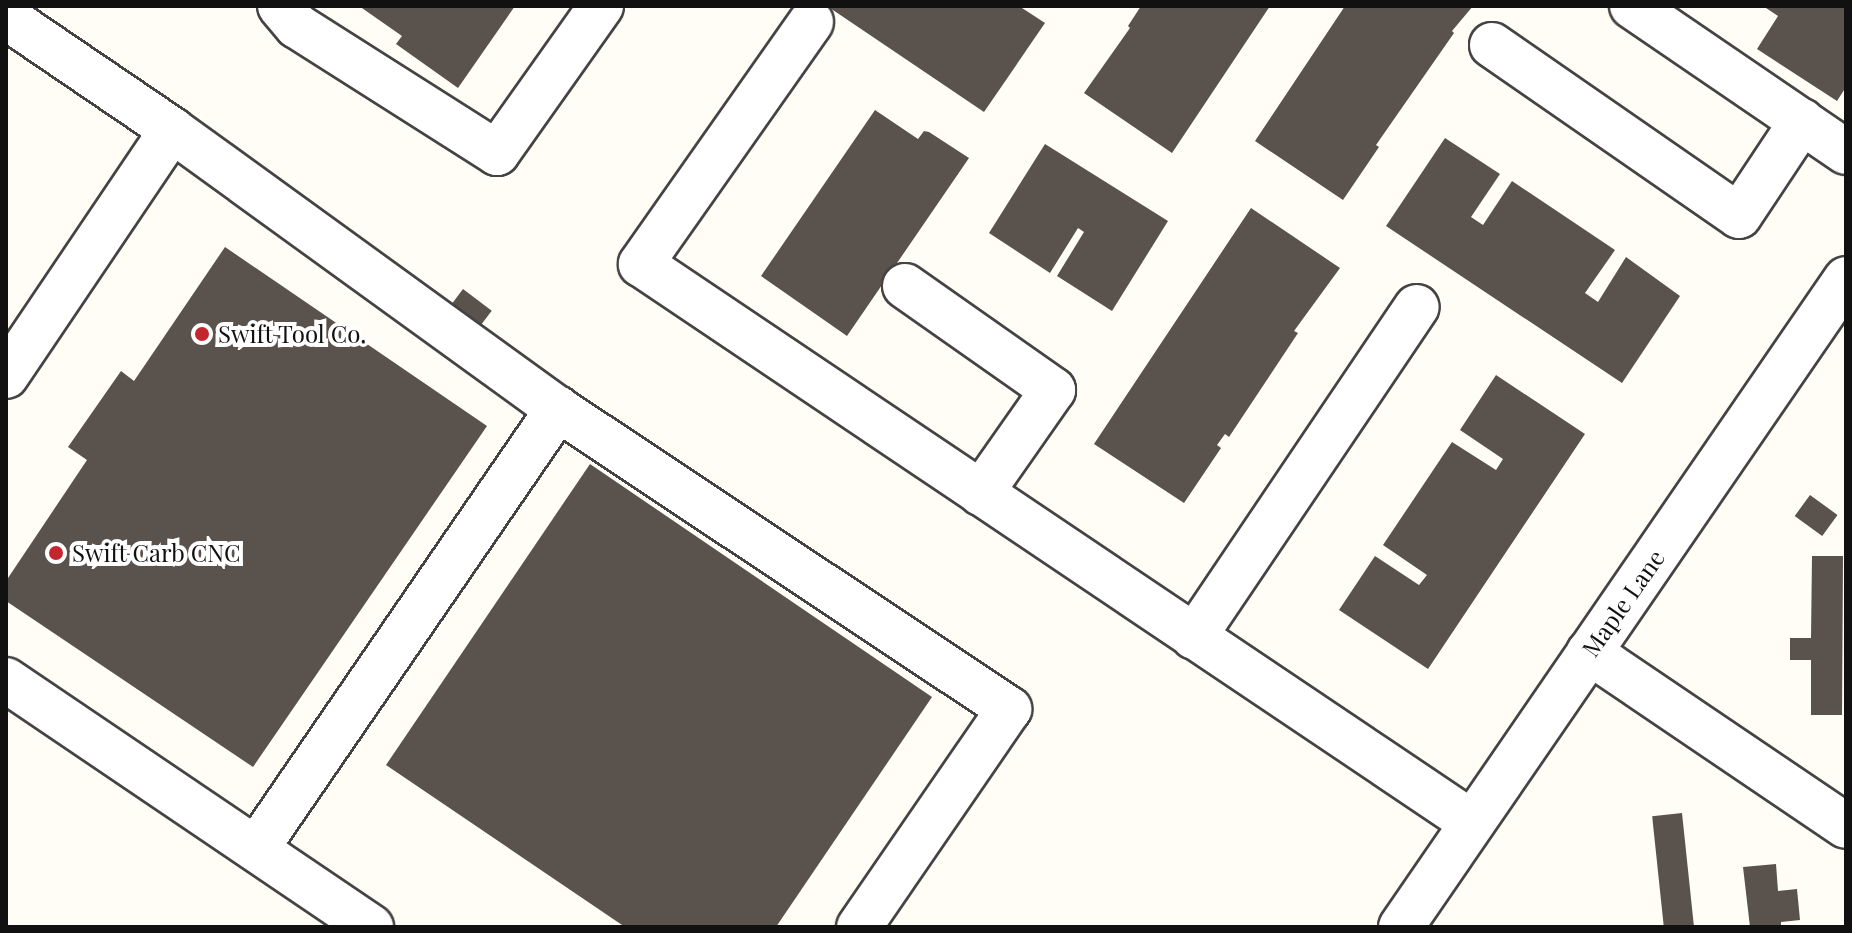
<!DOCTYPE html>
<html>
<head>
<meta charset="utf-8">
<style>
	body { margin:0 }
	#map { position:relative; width:1852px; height:933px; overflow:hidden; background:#fffdf5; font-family:"Playfair Display",serif }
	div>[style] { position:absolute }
	.building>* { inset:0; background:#5a524d; transform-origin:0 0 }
	.roads { filter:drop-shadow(2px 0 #444) drop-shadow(-2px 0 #444) drop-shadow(0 2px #444) drop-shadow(0 -2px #444) }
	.minor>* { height:44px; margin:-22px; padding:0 22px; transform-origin:22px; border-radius:22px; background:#fff }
	.dots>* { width:22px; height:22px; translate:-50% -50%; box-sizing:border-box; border:4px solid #fff; border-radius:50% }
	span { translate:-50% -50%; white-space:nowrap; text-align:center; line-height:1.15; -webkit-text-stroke:8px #fff; paint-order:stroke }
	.poi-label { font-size:24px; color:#111 }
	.left { translate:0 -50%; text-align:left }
	.street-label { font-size:24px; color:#111 }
	.frame { position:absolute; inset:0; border:8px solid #111; pointer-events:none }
</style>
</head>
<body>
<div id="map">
	<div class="building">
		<i style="clip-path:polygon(359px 6px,515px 6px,458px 88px,396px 44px,402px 36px)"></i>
		<i style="clip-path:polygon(827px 6px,1019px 6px,1045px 23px,984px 112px)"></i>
		<i style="clip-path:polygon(1141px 6px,1270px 6px,1172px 153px,1084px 93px,1130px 28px,1128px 26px)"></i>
		<i style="clip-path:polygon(1345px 6px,1473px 6px,1452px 31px,1454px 33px,1376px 145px,1379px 147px,1343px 200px,1255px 141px)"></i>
		<i style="clip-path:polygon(1763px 6px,1846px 6px,1846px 87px,1837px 101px,1757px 49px,1778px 16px)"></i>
		<i style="clip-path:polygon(875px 110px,918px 139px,924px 131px,929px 132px,969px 158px,847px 336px,761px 276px)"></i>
		<i style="clip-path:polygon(1445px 138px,1500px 174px,1471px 217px,1483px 225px,1512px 181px,1615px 250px,1585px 293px,1598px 302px,1626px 257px,1680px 296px,1622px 383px,1386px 226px)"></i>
		<i style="clip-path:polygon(1045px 144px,1168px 221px,1112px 311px,1057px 276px,1084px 232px,1078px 228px,1050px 273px,989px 233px)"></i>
		<i style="clip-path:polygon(1251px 208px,1340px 268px,1294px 331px,1298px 333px,1229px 437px,1225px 434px,1217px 445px,1221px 448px,1184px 503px,1094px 444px)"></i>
		<i style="clip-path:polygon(225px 247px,487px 426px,253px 767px,6px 601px,6px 581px,87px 460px,68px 447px,121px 371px,134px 381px)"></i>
		<i style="left:463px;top:289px;width:36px;height:30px;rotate:37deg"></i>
		<i style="clip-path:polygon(1496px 375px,1585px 434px,1428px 669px,1339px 610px,1375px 556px,1419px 585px,1427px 575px,1383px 545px,1452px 442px,1496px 470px,1503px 459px,1460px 430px)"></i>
		<i style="clip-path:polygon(590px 464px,932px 697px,776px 927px,625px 927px,386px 765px)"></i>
		<i style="left:1810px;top:495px;width:34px;height:26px;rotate:36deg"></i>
		<i style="clip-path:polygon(1812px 556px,1843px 556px,1842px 715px,1811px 715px,1811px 660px,1790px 660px,1790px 638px,1811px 638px)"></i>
		<i style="left:1682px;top:813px;width:115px;height:30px;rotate:84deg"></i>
		<i style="clip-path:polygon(1776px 864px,1778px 891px,1797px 889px,1800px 920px,1781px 922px,1781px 927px,1750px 927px,1743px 867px)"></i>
	</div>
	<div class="roads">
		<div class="minor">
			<i style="left:280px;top:6px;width:26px;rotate:50deg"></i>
			<i style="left:297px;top:26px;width:237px;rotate:32.4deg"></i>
			<i style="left:497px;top:153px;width:180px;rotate:-54.7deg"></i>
			<i style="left:1632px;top:6px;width:259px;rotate:34.3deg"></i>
			<i style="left:6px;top:17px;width:201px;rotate:34.2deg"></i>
			<i style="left:172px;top:130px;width:476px;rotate:35.9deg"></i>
			<i style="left:558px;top:409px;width:542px;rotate:33.63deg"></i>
			<i style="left:1009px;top:709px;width:265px;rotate:124.5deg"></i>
			<i style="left:811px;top:22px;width:296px;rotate:125.1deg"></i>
			<i style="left:641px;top:264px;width:1000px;rotate:33.91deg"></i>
			<i style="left:1492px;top:45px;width:300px;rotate:34.7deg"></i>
			<i style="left:1739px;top:216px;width:114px;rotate:-56.4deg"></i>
			<i style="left:905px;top:286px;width:181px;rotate:35.1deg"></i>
			<i style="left:1053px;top:390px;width:126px;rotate:125deg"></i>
			<i style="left:6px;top:376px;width:297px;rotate:-56deg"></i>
			<i style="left:1194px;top:637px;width:398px;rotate:-56deg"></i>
			<i style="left:1589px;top:652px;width:310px;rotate:34.1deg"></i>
			<i style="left:6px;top:680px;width:441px;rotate:34.1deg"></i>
			<i style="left:256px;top:849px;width:534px;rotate:-55.54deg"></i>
			<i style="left:1401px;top:927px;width:786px;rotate:-55.52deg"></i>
		</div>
	</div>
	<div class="dots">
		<i style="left:202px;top:334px;background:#c4262e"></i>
		<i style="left:56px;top:553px;background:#c4262e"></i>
	</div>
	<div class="poi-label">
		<span class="left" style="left:218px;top:334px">Swift Tool Co.</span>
		<span class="left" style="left:72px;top:553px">Swift Carb CNC</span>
	</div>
	<div class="street-label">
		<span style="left:1623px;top:603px;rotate:-55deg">Maple Lane</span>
	</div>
	<div class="frame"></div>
</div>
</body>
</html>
